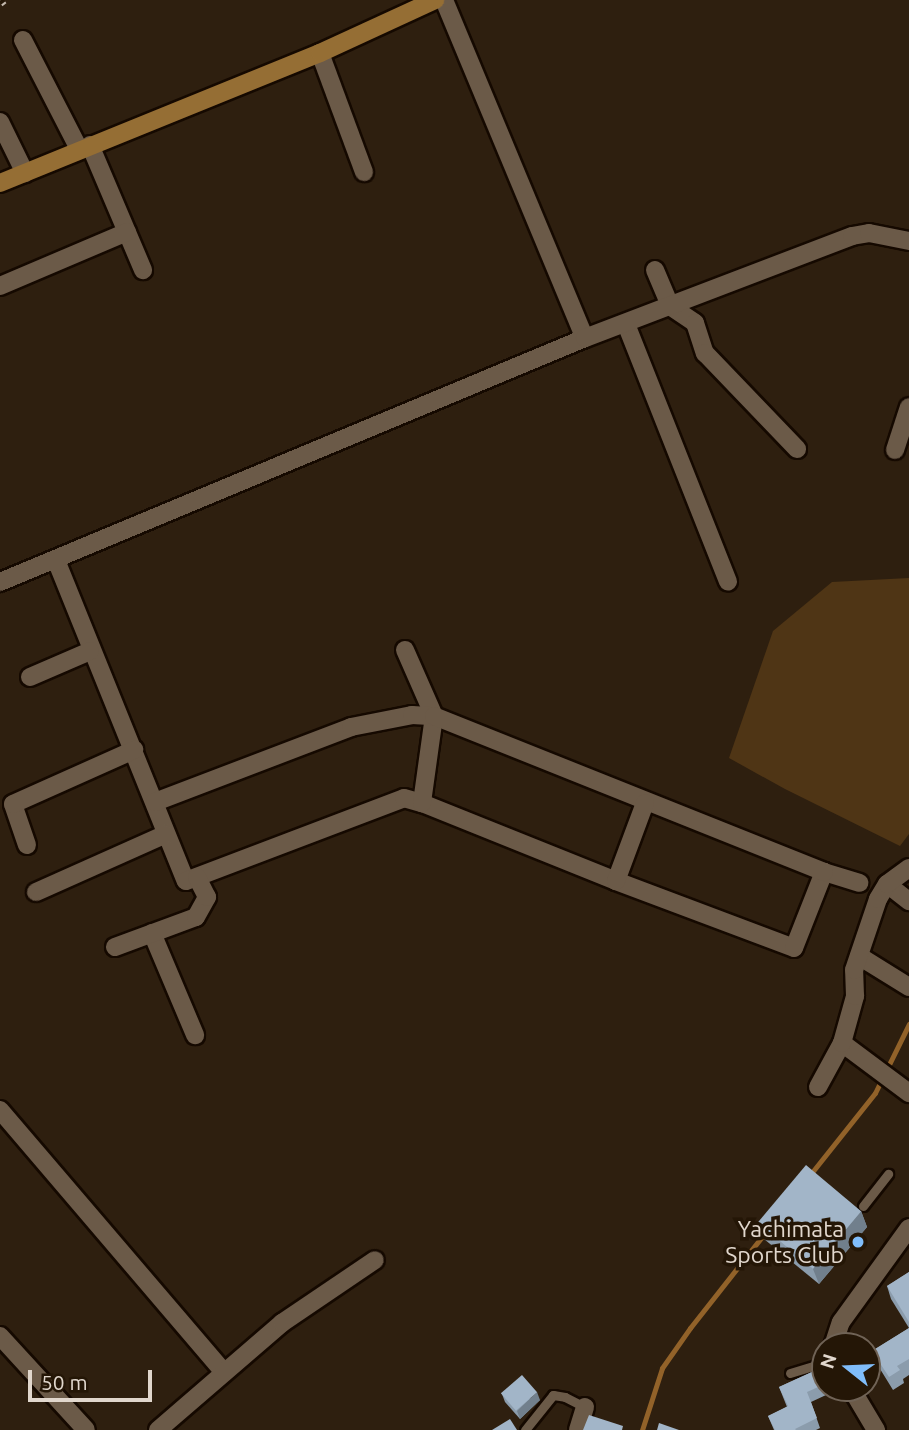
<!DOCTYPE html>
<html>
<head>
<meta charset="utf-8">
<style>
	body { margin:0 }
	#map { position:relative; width:909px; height:1430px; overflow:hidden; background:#2e1f0f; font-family:Ubuntu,sans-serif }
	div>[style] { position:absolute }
	.green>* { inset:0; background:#4f3515 }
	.stream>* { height:5px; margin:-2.5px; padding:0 2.5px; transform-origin:2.5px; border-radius:2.5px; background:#926229 }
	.roads { filter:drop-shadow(2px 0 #150900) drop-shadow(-2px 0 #150900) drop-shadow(0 2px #150900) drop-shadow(0 -2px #150900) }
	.lane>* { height:9px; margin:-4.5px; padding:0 4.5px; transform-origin:4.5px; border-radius:4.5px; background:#6b5a48 }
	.street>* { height:18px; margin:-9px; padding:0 9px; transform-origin:9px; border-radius:9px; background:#6b5a48 }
	.secondary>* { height:18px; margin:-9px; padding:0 9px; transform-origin:9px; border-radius:9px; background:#956e34 }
	.rail>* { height:8px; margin-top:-4px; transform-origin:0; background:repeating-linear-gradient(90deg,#241606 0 16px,#c3b8ad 0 32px); box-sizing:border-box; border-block:2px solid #c3b8ad }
	.wall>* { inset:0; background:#8b9cac }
	.shaded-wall>* { inset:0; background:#717f8c }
	.building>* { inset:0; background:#a2b5c8; transform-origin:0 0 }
	.dots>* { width:19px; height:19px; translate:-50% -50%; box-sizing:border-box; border:4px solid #241606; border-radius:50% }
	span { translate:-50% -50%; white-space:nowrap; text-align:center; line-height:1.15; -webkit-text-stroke:7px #241606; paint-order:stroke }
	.poi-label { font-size:23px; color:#e1d7cd }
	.right { translate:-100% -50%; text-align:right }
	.north { position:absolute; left:811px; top:1332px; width:70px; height:70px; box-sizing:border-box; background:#241606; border:2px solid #706356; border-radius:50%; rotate:288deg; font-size:19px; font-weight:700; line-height:28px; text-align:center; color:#e1d7cd }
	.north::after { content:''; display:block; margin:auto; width:24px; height:32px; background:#80bdfa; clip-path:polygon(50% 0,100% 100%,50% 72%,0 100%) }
	.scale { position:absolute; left:28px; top:1370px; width:124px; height:32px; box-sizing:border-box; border:4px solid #e1d7cd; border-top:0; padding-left:9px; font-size:21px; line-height:24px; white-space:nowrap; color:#e1d7cd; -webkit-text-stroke:5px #241606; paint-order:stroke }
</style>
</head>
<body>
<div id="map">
	<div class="green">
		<i style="clip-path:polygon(909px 578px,909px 834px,900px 846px,785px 789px,729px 758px,773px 631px,832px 582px)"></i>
	</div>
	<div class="stream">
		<i style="left:809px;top:1176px;width:106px;rotate:-51.5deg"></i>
		<i style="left:875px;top:1093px;width:77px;rotate:-63.8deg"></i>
		<i style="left:642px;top:1430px;width:65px;rotate:-72.1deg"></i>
		<i style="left:662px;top:1368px;width:49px;rotate:-55deg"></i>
		<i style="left:690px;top:1328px;width:125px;rotate:-51.8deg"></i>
	</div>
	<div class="roads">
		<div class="lane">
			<i style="left:863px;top:1206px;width:41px;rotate:-52deg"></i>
			<i style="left:790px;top:1373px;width:37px;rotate:-17deg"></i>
			<i style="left:525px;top:1430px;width:45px;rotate:-51.3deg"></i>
			<i style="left:553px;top:1395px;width:12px;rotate:9deg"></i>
			<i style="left:565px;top:1397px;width:22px;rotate:27deg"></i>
		</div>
		<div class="street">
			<i style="left:444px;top:0;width:366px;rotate:67.4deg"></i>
			<i style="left:23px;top:40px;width:123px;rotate:62.8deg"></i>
			<i style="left:320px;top:53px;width:127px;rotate:69.7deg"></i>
			<i style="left:0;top:122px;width:57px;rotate:63.9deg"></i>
			<i style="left:90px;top:145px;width:136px;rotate:67deg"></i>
			<i style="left:655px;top:270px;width:39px;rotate:67deg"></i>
			<i style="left:670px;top:306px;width:30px;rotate:34deg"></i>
			<i style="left:695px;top:323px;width:32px;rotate:72deg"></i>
			<i style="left:705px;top:353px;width:133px;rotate:46.2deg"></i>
			<i style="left:0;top:286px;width:138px;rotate:-23deg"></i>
			<i style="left:626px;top:324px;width:277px;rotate:68.4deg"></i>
			<i style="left:895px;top:450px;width:45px;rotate:-72deg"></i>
			<i style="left:56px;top:560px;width:346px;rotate:68deg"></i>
			<i style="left:186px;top:881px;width:233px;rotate:-20.8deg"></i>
			<i style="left:404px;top:798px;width:19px;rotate:16deg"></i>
			<i style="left:422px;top:803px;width:209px;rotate:21.9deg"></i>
			<i style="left:616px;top:881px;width:190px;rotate:20.6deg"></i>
			<i style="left:794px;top:948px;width:82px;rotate:-68.5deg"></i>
			<i style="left:824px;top:872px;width:37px;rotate:17deg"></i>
			<i style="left:0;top:582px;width:634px;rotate:-22.64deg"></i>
			<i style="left:585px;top:338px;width:286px;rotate:-20.9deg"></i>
			<i style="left:852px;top:236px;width:17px;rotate:-10deg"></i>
			<i style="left:869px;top:233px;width:41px;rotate:11.3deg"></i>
			<i style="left:405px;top:650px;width:72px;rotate:66.3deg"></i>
			<i style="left:434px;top:716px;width:88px;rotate:97.9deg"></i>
			<i style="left:30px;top:677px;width:65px;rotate:-23.4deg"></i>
			<i style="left:155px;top:802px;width:210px;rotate:-20.9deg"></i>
			<i style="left:351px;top:727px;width:62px;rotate:-11.1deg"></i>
			<i style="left:412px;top:715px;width:22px;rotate:3deg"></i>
			<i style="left:434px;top:716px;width:420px;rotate:21.8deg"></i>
			<i style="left:27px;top:845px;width:43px;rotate:-108.9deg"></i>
			<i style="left:13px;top:804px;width:133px;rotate:-24.1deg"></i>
			<i style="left:616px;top:881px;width:83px;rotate:-69.6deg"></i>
			<i style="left:887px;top:884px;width:28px;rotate:38deg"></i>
			<i style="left:36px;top:892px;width:142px;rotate:-24deg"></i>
			<i style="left:152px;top:933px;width:111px;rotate:67.1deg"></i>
			<i style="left:115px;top:947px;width:86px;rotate:-20.3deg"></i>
			<i style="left:196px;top:917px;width:23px;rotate:-61deg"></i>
			<i style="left:207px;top:897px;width:22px;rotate:-117deg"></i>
			<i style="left:859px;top:956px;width:59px;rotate:31.8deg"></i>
			<i style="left:842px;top:1043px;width:84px;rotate:36.7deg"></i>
			<i style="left:818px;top:1087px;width:50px;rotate:-61.4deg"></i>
			<i style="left:842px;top:1043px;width:49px;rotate:-74.5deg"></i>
			<i style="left:855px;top:996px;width:26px;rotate:-92deg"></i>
			<i style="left:854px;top:970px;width:75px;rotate:-71.3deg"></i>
			<i style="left:878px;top:899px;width:17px;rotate:-59deg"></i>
			<i style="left:887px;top:884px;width:27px;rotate:-36deg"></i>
			<i style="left:0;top:1110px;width:345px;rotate:49.5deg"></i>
			<i style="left:0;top:1336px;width:127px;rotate:47.5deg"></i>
			<i style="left:833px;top:1346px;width:25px;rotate:-72deg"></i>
			<i style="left:841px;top:1322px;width:116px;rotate:-54.1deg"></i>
			<i style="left:851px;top:1388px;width:49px;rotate:59.2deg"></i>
			<i style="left:158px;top:1430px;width:164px;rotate:-40.8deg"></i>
			<i style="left:282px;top:1323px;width:112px;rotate:-34.1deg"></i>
			<i style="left:578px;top:1430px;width:24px;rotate:-73deg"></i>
		</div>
		<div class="secondary">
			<i style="left:0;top:183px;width:345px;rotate:-22.1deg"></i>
			<i style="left:320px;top:53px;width:127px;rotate:-24.7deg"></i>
		</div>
	</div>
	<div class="rail">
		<i style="left:0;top:3px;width:5px;rotate:-37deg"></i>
	</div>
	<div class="wall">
		<i style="clip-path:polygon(861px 1211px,867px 1227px,819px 1284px,764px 1239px,759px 1223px)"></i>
		<i style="clip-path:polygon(909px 1272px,909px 1328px,891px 1299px,887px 1286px)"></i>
		<i style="clip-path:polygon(909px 1328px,909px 1375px,903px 1379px,904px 1383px,893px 1390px,877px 1364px,872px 1351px)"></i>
		<i style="clip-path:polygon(825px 1366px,825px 1388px,839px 1389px,811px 1402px,820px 1428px,816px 1430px,774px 1430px,768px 1416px,787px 1407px,779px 1387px)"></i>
		<i style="clip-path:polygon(502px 1394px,540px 1400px,520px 1419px,505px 1402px)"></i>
	</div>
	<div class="shaded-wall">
		<i style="clip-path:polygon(861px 1211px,867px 1227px,819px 1284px,813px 1269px)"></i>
		<i style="clip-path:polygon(537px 1392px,540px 1400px,520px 1419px,517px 1411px)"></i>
	</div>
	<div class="building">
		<i style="left:806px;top:1165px;width:72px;height:75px;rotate:40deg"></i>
		<i style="clip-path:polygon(909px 1272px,909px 1322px,887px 1286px)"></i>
		<i style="clip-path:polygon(909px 1328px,909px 1359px,897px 1366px,900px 1370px,889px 1377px,872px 1351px)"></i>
		<i style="clip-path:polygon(825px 1366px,825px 1384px,807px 1392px,817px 1418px,795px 1429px,796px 1430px,775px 1430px,768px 1416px,788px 1406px,779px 1387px)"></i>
		<i style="left:522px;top:1375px;width:23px;height:28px;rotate:49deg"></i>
		<i style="clip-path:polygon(589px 1415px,623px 1426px,622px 1430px,583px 1430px)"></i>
		<i style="clip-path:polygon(510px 1419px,517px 1430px,492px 1430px)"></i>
		<i style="clip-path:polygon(659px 1423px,679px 1430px,657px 1430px)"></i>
	</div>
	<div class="dots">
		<i style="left:858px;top:1242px;background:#80bdfa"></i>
	</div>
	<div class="poi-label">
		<span class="right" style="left:844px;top:1242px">Yachimata<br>Sports Club</span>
	</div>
	<div class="north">N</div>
	<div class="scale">50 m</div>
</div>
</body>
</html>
